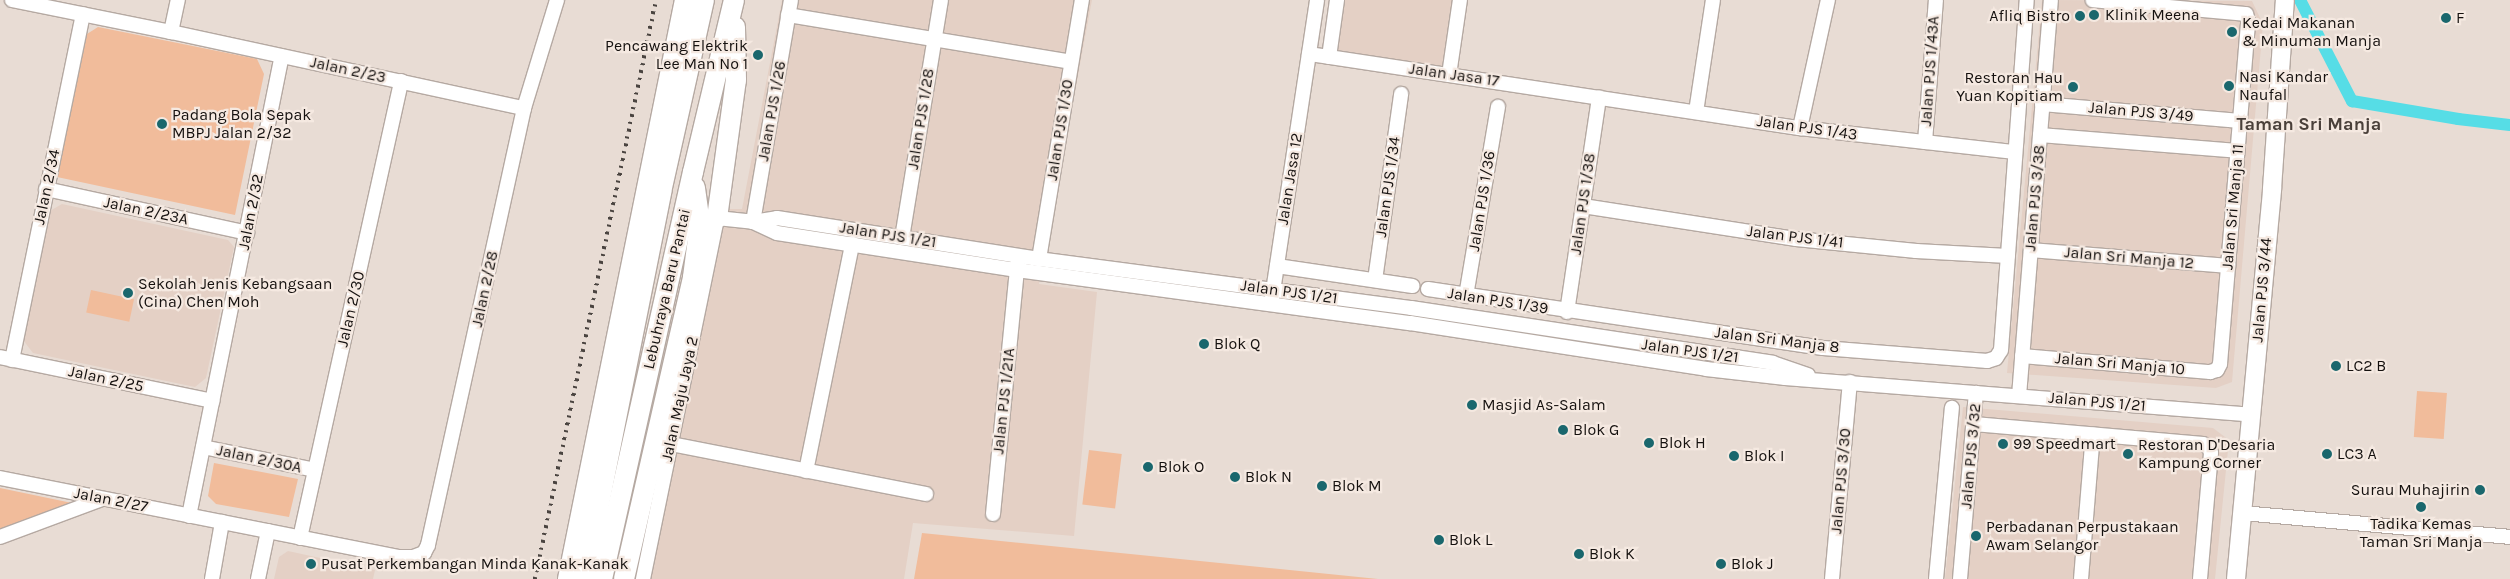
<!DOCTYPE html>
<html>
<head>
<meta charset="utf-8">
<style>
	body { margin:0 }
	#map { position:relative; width:2510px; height:579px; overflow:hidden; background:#e8dcd4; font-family:Karla,sans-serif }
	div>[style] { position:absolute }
	.built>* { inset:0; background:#e4d0c5 }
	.green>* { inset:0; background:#f1bc9b; transform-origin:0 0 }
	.canal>* { height:12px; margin:-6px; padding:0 6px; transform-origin:6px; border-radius:6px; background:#56dde6 }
	.roads { filter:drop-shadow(1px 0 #b5a9a2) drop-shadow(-1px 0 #b5a9a2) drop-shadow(0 1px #b5a9a2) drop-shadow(0 -1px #b5a9a2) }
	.minor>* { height:14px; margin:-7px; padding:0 7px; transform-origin:7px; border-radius:7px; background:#fff }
	.major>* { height:18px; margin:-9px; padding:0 9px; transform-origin:9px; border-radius:9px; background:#fff }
	.highway>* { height:20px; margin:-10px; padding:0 10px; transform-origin:10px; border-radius:10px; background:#fff }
	.rail>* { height:4px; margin-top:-2px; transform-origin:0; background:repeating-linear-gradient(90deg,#4a4440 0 2.5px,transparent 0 7.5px) }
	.dots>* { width:14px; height:14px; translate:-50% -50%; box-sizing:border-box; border:2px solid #f5e9e1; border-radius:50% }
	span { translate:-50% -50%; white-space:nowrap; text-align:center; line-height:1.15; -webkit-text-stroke:4.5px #f5e9e1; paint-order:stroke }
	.poi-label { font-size:16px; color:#15110f }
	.left { translate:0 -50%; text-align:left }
	.right { translate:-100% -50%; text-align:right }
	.street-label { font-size:16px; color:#15110f }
	.neighbourhood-label { font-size:18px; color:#4a403a; font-weight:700 }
</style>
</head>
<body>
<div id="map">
	<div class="built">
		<i style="clip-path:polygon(782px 0,1092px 0,1039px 284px,1097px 292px,1074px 536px,913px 523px,904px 579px,633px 579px,713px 209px,742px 209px)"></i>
		<i style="clip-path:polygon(1342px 0,1453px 0,1443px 69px,1334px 53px)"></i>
		<i style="clip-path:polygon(2042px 0,2252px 1px,2263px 24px,2232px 382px,2216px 388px,2007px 373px)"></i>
		<i style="clip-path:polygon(62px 204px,228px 240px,234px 247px,206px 378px,195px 387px,33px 353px,23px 340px,48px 212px)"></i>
		<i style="clip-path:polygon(1963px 407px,2213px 428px,2229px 440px,2215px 579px,1945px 579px)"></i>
		<i style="clip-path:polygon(288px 551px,375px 570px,373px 579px,274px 579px,279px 557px)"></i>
	</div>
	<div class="green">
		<i style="clip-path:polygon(98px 27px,257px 59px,264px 74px,235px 215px,57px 177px,87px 34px)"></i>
		<i style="left:91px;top:290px;width:44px;height:23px;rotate:12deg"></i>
		<i style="left:2417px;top:391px;width:30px;height:46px;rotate:4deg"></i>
		<i style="left:1089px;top:450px;width:33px;height:55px;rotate:7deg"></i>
		<i style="clip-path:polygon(214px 463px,298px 479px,289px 517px,216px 504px,208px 496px)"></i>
		<i style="clip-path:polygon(0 488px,72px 503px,0 529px)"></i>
		<i style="clip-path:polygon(922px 533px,1378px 579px,914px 579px)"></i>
	</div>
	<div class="canal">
		<i style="left:2300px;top:0;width:114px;rotate:62.8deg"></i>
		<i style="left:2352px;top:101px;width:108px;rotate:9.6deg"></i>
		<i style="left:2458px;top:119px;width:52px;rotate:6.6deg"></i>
	</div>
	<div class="roads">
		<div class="minor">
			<i style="left:12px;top:0;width:162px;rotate:11.4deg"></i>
			<i style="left:171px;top:32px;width:361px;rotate:12.2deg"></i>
			<i style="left:788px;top:15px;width:287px;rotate:9.4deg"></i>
			<i style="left:171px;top:32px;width:33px;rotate:-78deg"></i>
			<i style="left:1309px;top:54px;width:497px;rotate:8.6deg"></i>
			<i style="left:1800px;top:128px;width:216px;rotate:6.4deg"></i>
			<i style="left:1329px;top:57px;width:58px;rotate:-82deg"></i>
			<i style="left:1449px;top:75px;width:76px;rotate:-81.7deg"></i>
			<i style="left:2042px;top:104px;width:199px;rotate:4.9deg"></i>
			<i style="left:1696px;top:112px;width:113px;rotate:-81.4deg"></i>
			<i style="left:1800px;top:128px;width:131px;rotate:-77.7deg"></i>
			<i style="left:2040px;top:135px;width:198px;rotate:4.6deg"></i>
			<i style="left:1925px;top:142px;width:142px;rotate:-85.6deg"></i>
			<i style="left:46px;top:189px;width:206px;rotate:12.3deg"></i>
			<i style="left:1583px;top:206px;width:216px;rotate:8.8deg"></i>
			<i style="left:1796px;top:239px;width:121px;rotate:5.7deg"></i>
			<i style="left:1916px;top:251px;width:92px;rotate:3.1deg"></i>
			<i style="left:753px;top:222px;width:26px;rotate:25deg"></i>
			<i style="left:777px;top:233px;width:243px;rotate:8.8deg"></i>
			<i style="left:1017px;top:270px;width:397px;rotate:7.7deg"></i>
			<i style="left:1410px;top:323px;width:300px;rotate:8.8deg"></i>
			<i style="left:1706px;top:369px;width:80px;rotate:6.5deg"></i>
			<i style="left:1785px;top:378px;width:467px;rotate:4.5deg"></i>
			<i style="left:753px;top:222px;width:225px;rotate:-80.3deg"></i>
			<i style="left:902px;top:238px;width:241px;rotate:-80.7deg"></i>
			<i style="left:2031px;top:250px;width:198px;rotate:4.6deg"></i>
			<i style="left:1039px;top:259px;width:263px;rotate:-80.6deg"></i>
			<i style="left:1277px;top:266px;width:137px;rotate:8.4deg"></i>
			<i style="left:1375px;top:280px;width:188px;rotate:-82deg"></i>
			<i style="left:1428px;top:289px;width:399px;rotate:8.5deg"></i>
			<i style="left:1823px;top:348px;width:165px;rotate:4.5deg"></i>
			<i style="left:1987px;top:361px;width:9px;rotate:-18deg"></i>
			<i style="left:1996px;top:358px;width:9px;rotate:-58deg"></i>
			<i style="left:2001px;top:350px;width:351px;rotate:-85.8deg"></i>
			<i style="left:1466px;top:296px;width:192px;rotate:-80.4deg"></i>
			<i style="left:1272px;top:298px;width:301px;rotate:-81.4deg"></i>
			<i style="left:1567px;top:312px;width:217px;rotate:-81.5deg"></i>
			<i style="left:2022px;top:356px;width:189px;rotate:4.9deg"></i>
			<i style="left:2210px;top:372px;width:7px;rotate:-16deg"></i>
			<i style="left:2217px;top:370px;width:7px;rotate:-63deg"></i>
			<i style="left:2220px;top:364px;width:345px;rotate:-85.3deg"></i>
			<i style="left:2248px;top:20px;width:6px;rotate:-108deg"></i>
			<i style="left:2246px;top:14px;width:154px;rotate:-174.8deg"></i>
			<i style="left:0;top:357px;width:217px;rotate:11.7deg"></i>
			<i style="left:12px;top:360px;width:353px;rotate:-78.4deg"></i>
			<i style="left:2019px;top:396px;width:397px;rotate:-85.4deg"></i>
			<i style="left:1974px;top:424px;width:230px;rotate:5deg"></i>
			<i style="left:2203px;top:444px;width:7px;rotate:27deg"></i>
			<i style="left:2209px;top:447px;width:6px;rotate:72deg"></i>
			<i style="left:2211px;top:453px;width:126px;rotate:95deg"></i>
			<i style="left:671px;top:444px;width:260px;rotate:11.1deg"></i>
			<i style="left:203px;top:447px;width:114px;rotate:11.6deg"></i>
			<i style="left:806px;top:471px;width:232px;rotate:-78.5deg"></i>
			<i style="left:0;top:478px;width:407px;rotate:11.2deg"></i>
			<i style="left:399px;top:557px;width:14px"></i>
			<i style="left:413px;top:557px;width:12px;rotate:-20deg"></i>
			<i style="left:424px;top:553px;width:9px;rotate:-63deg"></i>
			<i style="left:428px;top:545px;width:447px;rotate:-77.6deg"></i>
			<i style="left:524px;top:108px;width:113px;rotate:-73deg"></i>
			<i style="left:2242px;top:513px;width:269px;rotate:5.1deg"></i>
			<i style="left:993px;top:514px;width:254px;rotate:-84.4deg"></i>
			<i style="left:189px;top:516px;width:469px;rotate:-78.6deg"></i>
			<i style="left:0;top:537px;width:109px;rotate:-20.4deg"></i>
			<i style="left:300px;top:538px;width:468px;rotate:-77.5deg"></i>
			<i style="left:212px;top:579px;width:58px;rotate:-80deg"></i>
			<i style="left:258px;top:579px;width:49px;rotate:-78.2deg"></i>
			<i style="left:643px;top:579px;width:369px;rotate:-78.4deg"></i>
			<i style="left:717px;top:218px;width:36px;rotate:6deg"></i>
			<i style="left:753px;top:222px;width:24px;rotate:-9deg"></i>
			<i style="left:777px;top:218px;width:265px;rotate:8.9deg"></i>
			<i style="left:1039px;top:259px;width:375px;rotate:7.5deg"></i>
			<i style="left:1411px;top:308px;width:366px;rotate:8.6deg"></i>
			<i style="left:1773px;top:363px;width:37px;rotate:19deg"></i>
			<i style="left:1832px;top:579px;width:198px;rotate:-84.8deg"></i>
			<i style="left:1936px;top:579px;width:172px;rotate:-84.7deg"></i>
			<i style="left:1960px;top:579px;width:187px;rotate:-85.1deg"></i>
			<i style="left:2081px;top:579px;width:145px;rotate:-85.3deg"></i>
		</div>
		<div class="major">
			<i style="left:2236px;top:579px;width:392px;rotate:-84.7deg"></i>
			<i style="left:2272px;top:189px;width:189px;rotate:-86.1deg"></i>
		</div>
		<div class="highway">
			<i style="left:717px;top:218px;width:139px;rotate:-82.2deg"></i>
			<i style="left:736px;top:80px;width:53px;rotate:-91.1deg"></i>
			<i style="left:568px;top:579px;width:591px;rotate:-78.58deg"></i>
			<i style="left:584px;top:579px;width:395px;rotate:-78.7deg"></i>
			<i style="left:661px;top:192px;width:197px;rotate:-77.4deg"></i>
			<i style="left:602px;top:579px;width:417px;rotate:-77.4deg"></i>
			<i style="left:693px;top:172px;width:177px;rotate:-76.6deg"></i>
			<i style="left:624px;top:579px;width:310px;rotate:-77.1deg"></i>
			<i style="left:693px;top:277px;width:53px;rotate:-82.5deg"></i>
			<i style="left:700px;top:224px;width:37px;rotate:-98deg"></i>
		</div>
	</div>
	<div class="rail">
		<i style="left:535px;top:579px;width:592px;rotate:-78.2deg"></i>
	</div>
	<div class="dots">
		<i style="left:2094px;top:15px;background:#1a676d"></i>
		<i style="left:2080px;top:16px;background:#1a676d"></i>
		<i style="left:2446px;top:18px;background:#1a676d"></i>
		<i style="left:2232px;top:32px;background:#1a676d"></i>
		<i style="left:758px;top:55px;background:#1a676d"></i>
		<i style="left:2229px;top:86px;background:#1a676d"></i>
		<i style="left:2073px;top:87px;background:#1a676d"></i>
		<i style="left:162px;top:124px;background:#1a676d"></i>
		<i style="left:128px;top:293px;background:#1a676d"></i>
		<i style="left:1204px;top:344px;background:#1a676d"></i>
		<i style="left:2336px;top:366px;background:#1a676d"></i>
		<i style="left:1472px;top:405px;background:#1a676d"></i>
		<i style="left:1563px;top:430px;background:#1a676d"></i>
		<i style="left:1649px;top:443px;background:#1a676d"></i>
		<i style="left:2003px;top:444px;background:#1a676d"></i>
		<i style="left:2128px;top:454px;background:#1a676d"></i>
		<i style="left:2327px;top:454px;background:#1a676d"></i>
		<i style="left:1734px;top:456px;background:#1a676d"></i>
		<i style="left:1148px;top:467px;background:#1a676d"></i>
		<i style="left:1235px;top:477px;background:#1a676d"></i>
		<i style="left:1322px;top:486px;background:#1a676d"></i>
		<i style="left:2480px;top:490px;background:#1a676d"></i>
		<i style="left:2421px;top:507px;background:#1a676d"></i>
		<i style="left:1976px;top:536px;background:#1a676d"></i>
		<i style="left:1439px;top:540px;background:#1a676d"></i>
		<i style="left:1579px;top:554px;background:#1a676d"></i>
		<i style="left:311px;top:564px;background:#1a676d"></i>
		<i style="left:1721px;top:564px;background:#1a676d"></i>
	</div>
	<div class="poi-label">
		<span class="left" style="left:2105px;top:15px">Klinik Meena</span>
		<span class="right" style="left:2070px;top:16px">Afliq Bistro</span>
		<span class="left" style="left:2456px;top:18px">F</span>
		<span class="left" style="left:2242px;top:32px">Kedai Makanan<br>&amp; Minuman Manja</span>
		<span class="right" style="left:748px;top:55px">Pencawang Elektrik<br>Lee Man No 1</span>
		<span class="left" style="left:2239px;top:86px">Nasi Kandar<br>Naufal</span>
		<span class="right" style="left:2063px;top:87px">Restoran Hau<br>Yuan Kopitiam</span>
		<span class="left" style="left:172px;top:124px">Padang Bola Sepak<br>MBPJ Jalan 2/32</span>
		<span class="left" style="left:138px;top:293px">Sekolah Jenis Kebangsaan<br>(Cina) Chen Moh</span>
		<span class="left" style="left:1214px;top:344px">Blok Q</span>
		<span class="left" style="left:2346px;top:366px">LC2 B</span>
		<span class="left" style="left:1482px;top:405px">Masjid As-Salam</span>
		<span class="left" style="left:1573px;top:430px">Blok G</span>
		<span class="left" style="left:1659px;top:443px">Blok H</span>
		<span class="left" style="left:2013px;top:444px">99 Speedmart</span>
		<span class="left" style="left:2138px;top:454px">Restoran D'Desaria<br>Kampung Corner</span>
		<span class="left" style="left:2337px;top:454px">LC3 A</span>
		<span class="left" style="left:1744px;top:456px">Blok I</span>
		<span class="left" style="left:1158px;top:467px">Blok O</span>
		<span class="left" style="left:1245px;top:477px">Blok N</span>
		<span class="left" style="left:1332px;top:486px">Blok M</span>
		<span class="right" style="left:2470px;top:490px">Surau Muhajirin</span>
		<span style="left:2421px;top:533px">Tadika Kemas<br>Taman Sri Manja</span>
		<span class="left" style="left:1986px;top:536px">Perbadanan Perpustakaan<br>Awam Selangor</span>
		<span class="left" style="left:1449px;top:540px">Blok L</span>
		<span class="left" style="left:1589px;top:554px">Blok K</span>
		<span class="left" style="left:321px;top:564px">Pusat Perkembangan Minda Kanak-Kanak</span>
		<span class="left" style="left:1731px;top:564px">Blok J</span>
	</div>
	<div class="street-label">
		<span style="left:348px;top:70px;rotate:12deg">Jalan 2/23</span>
		<span style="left:1930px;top:71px;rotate:-86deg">Jalan PJS 1/43A</span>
		<span style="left:1454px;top:75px;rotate:8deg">Jalan Jasa 17</span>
		<span style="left:772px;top:111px;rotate:-80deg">Jalan PJS 1/26</span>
		<span style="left:2141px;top:112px;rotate:5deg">Jalan PJS 3/49</span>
		<span style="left:921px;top:119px;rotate:-81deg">Jalan PJS 1/28</span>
		<span style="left:1807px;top:128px;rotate:8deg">Jalan PJS 1/43</span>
		<span style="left:1060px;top:130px;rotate:-81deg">Jalan PJS 1/30</span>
		<span style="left:1290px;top:179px;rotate:-81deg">Jalan Jasa 12</span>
		<span style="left:47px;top:187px;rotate:-78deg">Jalan 2/34</span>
		<span style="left:1388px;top:187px;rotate:-82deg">Jalan PJS 1/34</span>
		<span style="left:2035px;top:198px;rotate:-85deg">Jalan PJS 3/38</span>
		<span style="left:1482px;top:201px;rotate:-81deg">Jalan PJS 1/36</span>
		<span style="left:1583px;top:204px;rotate:-82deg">Jalan PJS 1/38</span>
		<span style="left:2233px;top:207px;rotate:-85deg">Jalan Sri Manja 11</span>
		<span style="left:146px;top:211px;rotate:12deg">Jalan 2/23A</span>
		<span style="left:251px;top:212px;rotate:-79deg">Jalan 2/32</span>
		<span style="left:888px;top:235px;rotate:9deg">Jalan PJS 1/21</span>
		<span style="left:1795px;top:237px;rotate:7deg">Jalan PJS 1/41</span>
		<span style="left:2129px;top:258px;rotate:5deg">Jalan Sri Manja 12</span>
		<span style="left:485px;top:289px;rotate:-78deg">Jalan 2/28</span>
		<span style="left:667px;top:289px;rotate:-77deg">Lebuhraya Baru Pantai</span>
		<span style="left:2262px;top:290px;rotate:-85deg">Jalan PJS 3/44</span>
		<span style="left:1289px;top:292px;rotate:8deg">Jalan PJS 1/21</span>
		<span style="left:1498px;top:301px;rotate:9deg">Jalan PJS 1/39</span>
		<span style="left:351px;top:309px;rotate:-77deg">Jalan 2/30</span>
		<span style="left:1777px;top:340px;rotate:7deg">Jalan Sri Manja 8</span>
		<span style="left:1690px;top:351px;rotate:8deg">Jalan PJS 1/21</span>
		<span style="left:2120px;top:364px;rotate:5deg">Jalan Sri Manja 10</span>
		<span style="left:106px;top:379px;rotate:12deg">Jalan 2/25</span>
		<span style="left:680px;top:399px;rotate:-78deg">Jalan Maju Jaya 2</span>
		<span style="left:1004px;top:401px;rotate:-84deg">Jalan PJS 1/21A</span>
		<span style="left:2097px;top:402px;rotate:5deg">Jalan PJS 1/21</span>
		<span style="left:1971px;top:456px;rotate:-85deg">Jalan PJS 3/32</span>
		<span style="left:259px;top:459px;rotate:12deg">Jalan 2/30A</span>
		<span style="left:1841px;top:481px;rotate:-85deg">Jalan PJS 3/30</span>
		<span style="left:111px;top:500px;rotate:11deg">Jalan 2/27</span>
	</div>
	<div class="neighbourhood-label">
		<span style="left:2309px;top:124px">Taman Sri Manja</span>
	</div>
</div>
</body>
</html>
